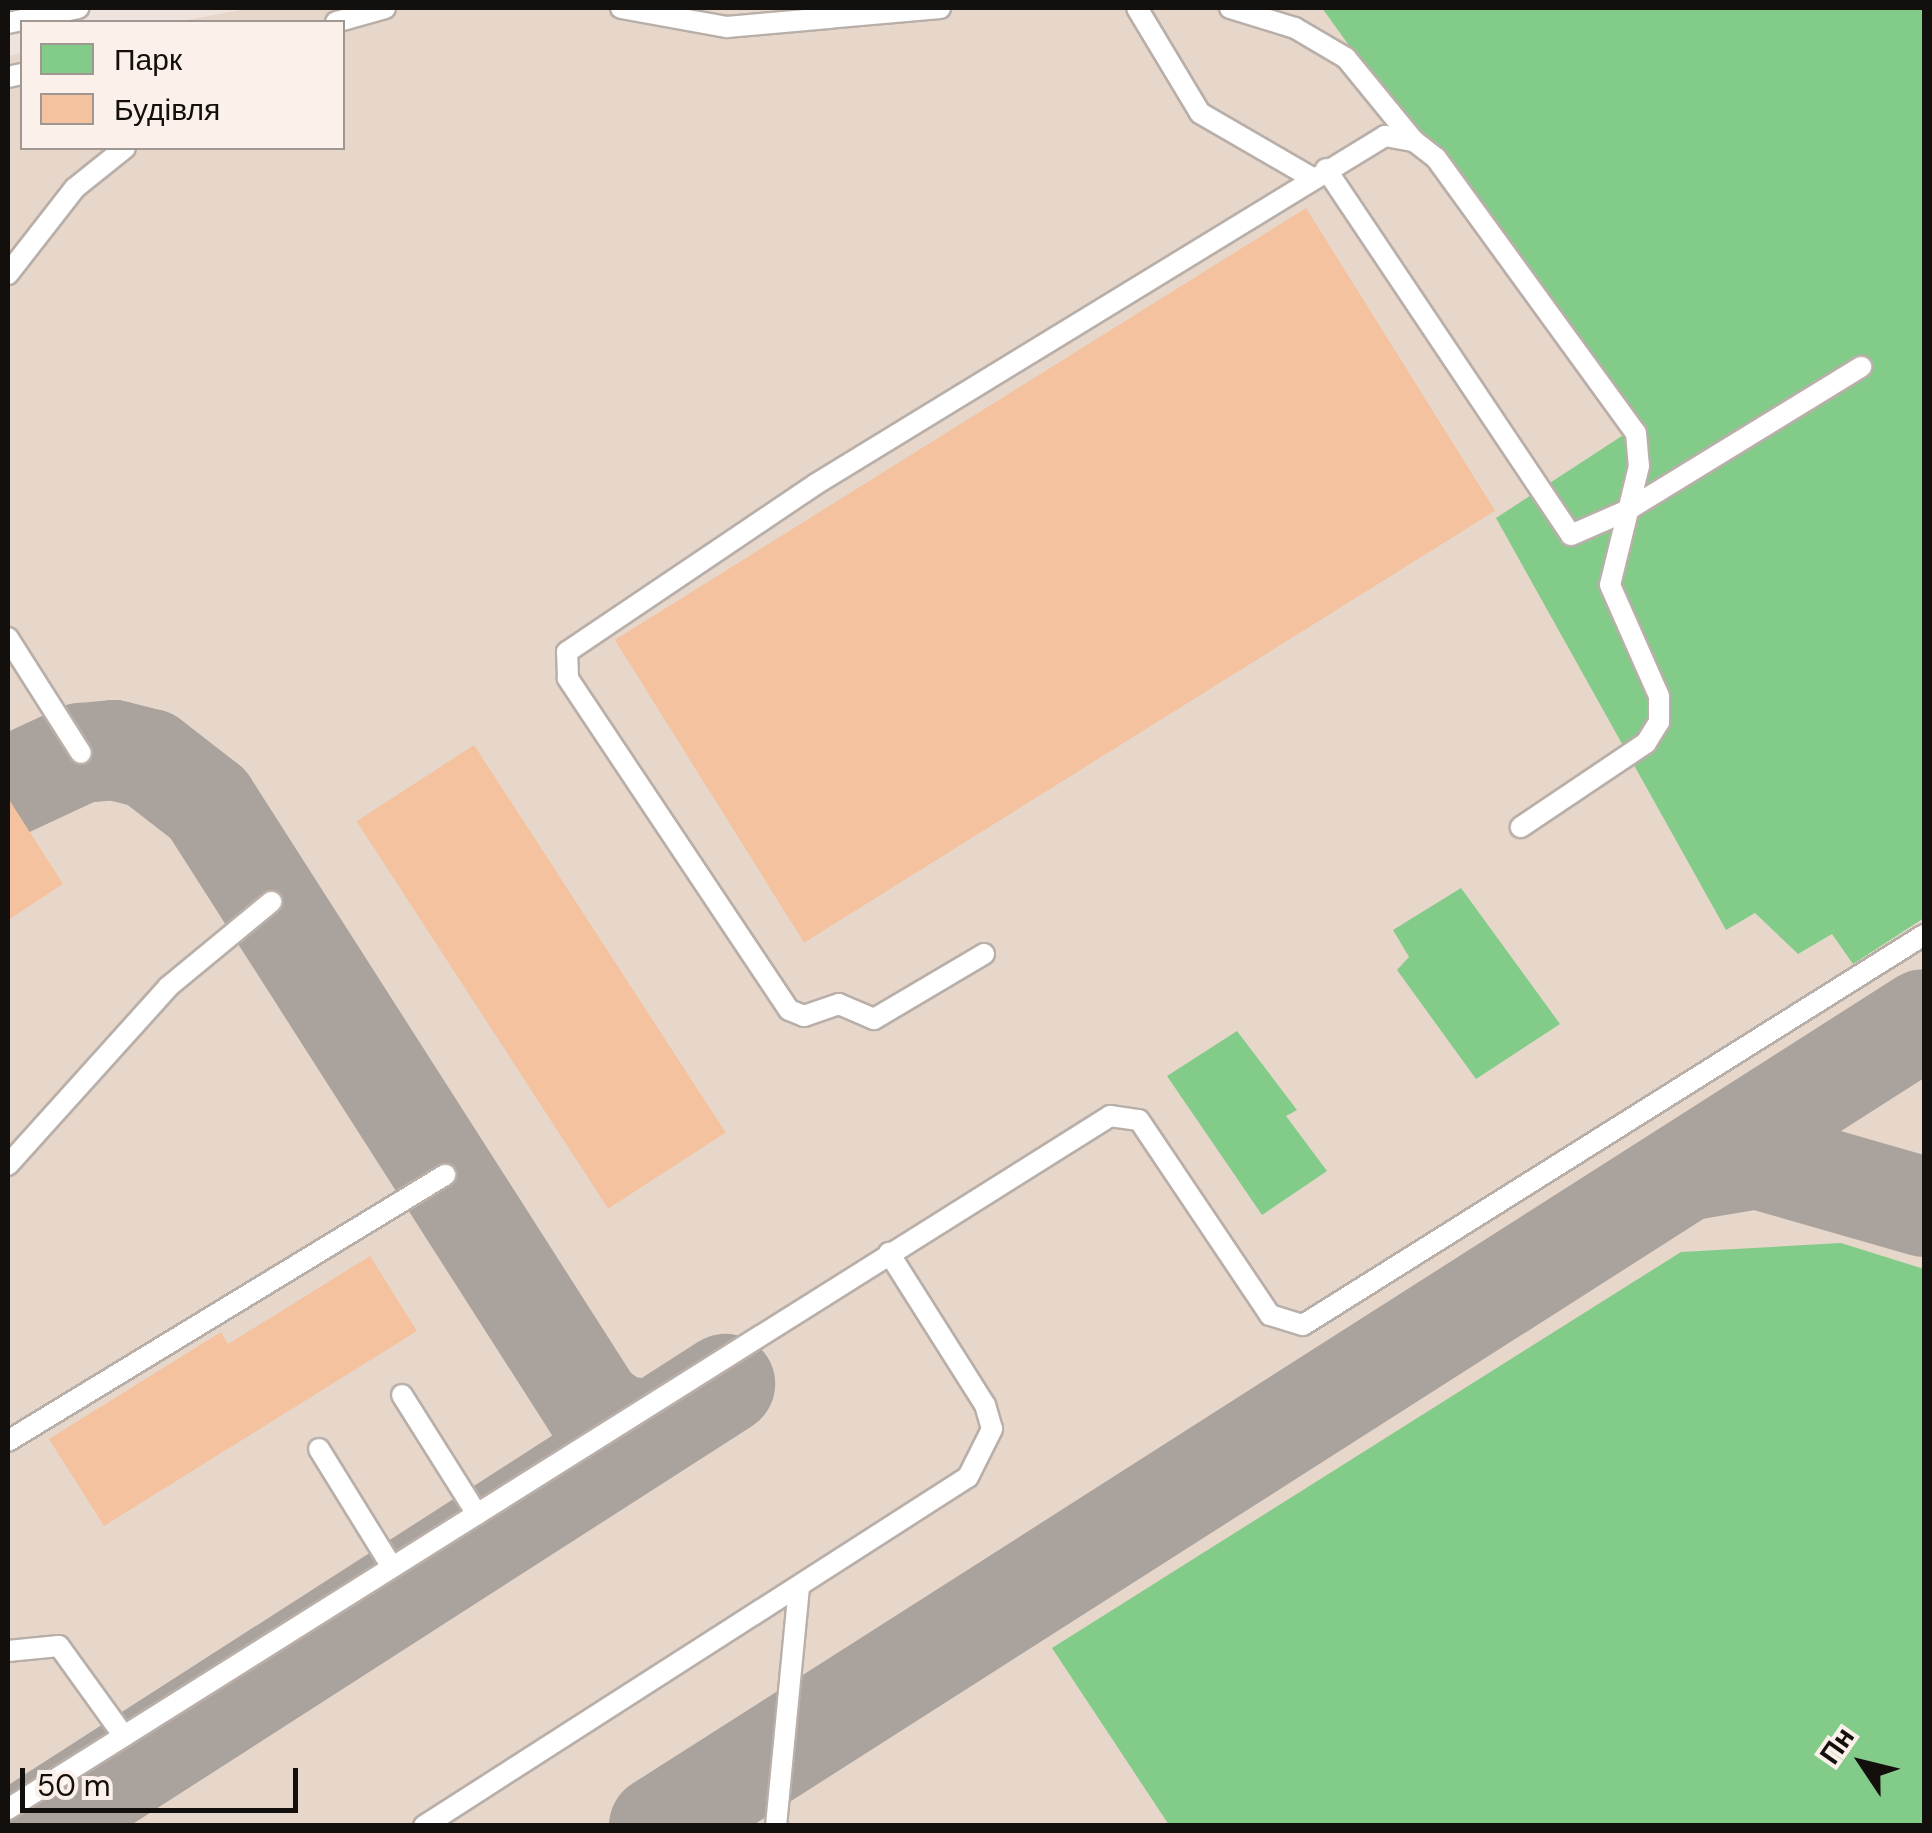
<!DOCTYPE html>
<html>
<head>
<meta charset="utf-8">
<style>
	body { margin:0 }
	#map { position:relative; width:1932px; height:1833px; overflow:hidden; background:#eee4dd; font-family:"DM Sans",sans-serif }
	div>[style] { position:absolute }
	.built>* { inset:0; background:#e7d7cb }
	.green>* { inset:0; background:#83cb89 }
	.taxiway>* { height:100px; margin:-50px; padding:0 50px; transform-origin:50px; border-radius:50px; background:#aaa29d }
	.building>* { inset:0; background:#f4c29e; transform-origin:0 0 }
	.roads { filter:drop-shadow(2px 0 #b9afa9) drop-shadow(-2px 0 #b9afa9) drop-shadow(0 2px #b9afa9) drop-shadow(0 -2px #b9afa9) }
	.service>* { height:20px; margin:-10px; padding:0 10px; transform-origin:10px; border-radius:10px; background:#fff }
	span { translate:-50% -50%; white-space:nowrap; text-align:center; line-height:1.15; -webkit-text-stroke:10px #fcf1ea; paint-order:stroke }
	.frame { position:absolute; inset:0; border:10px solid #130f0d; pointer-events:none }
	.legend { position:absolute; left:20px; top:20px; width:325px; height:130px; box-sizing:border-box; background:#fcf1ea; border:2px solid #9f9792; margin:0; padding:12px 18px; list-style:none; font-size:30px; color:#130f0d }
	.legend li { display:flex; align-items:center; gap:20px; height:50px }
	.legend b { width:50px; border:2px solid #9f9792 }
	.north { position:absolute; left:1812px; top:1713px; width:100px; height:100px; -webkit-text-stroke:8px #fcf1ea; paint-order:stroke; rotate:305deg; font-size:28px; font-weight:700; line-height:40px; text-align:center; color:#130f0d }
	.north::after { content:''; display:block; margin:auto; width:35px; height:45px; background:#130f0d; clip-path:polygon(50% 0,100% 100%,50% 72%,0 100%) }
	.scale { position:absolute; left:20px; top:1768px; width:278px; height:45px; box-sizing:border-box; border:5px solid #130f0d; border-top:0; padding-left:12px; font-size:30px; line-height:35px; white-space:nowrap; color:#130f0d; -webkit-text-stroke:8px #fcf1ea; paint-order:stroke }
</style>
</head>
<body>
<div id="map">
	<div class="built">
		<i style="clip-path:polygon(251px 8px,1924px 8px,1924px 1825px,8px 1825px,8px 56px,22px 53px,22px 148px,342px 148px,342px 22px,176px 22px)"></i>
	</div>
	<div class="green">
		<i style="clip-path:polygon(1322px 8px,1924px 8px,1924px 918px,1853px 964px,1832px 934px,1798px 954px,1755px 913px,1726px 930px,1496px 518px,1628px 432px)"></i>
		<i style="clip-path:polygon(1461px 888px,1560px 1024px,1476px 1079px,1397px 970px,1409px 957px,1393px 930px)"></i>
		<i style="clip-path:polygon(1237px 1031px,1297px 1110px,1286px 1116px,1327px 1171px,1262px 1215px,1167px 1076px)"></i>
		<i style="clip-path:polygon(1841px 1243px,1924px 1269px,1924px 1825px,1169px 1825px,1052px 1648px,1681px 1252px)"></i>
	</div>
	<div class="taxiway">
		<i style="left:8px;top:787px;width:81px;rotate:-25deg"></i>
		<i style="left:81px;top:753px;width:33px;rotate:-5deg"></i>
		<i style="left:114px;top:750px;width:37px;rotate:14deg"></i>
		<i style="left:150px;top:759px;width:73px;rotate:37.8deg"></i>
		<i style="left:208px;top:804px;width:717px;rotate:57.42deg"></i>
		<i style="left:594px;top:1408px;width:29px;rotate:36deg"></i>
		<i style="left:617px;top:1425px;width:36px;rotate:8deg"></i>
		<i style="left:1692px;top:1170px;width:66px;rotate:-9.6deg"></i>
		<i style="left:1757px;top:1159px;width:174px;rotate:16deg"></i>
		<i style="left:37px;top:1826px;width:818px;rotate:-32.72deg"></i>
		<i style="left:659px;top:1826px;width:1500px;rotate:-32.54deg"></i>
	</div>
	<div class="building">
		<i style="left:1306px;top:208px;width:357px;height:815px;rotate:58deg"></i>
		<i style="left:474px;top:745px;width:462px;height:140px;rotate:57deg"></i>
		<i style="clip-path:polygon(8px 798px,63px 884px,8px 920px)"></i>
		<i style="clip-path:polygon(370px 1256px,417px 1331px,104px 1526px,49px 1439px,221px 1332px,228px 1344px)"></i>
	</div>
	<div class="roads">
		<div class="service">
			<i style="left:621px;top:8px;width:108px;rotate:10.2deg"></i>
			<i style="left:727px;top:27px;width:214px;rotate:-5.1deg"></i>
			<i style="left:1137px;top:8px;width:122px;rotate:59deg"></i>
			<i style="left:1200px;top:113px;width:129px;rotate:30.1deg"></i>
			<i style="left:1230px;top:8px;width:68px;rotate:17.1deg"></i>
			<i style="left:1295px;top:28px;width:59px;rotate:30.5deg"></i>
			<i style="left:1346px;top:58px;width:107px;rotate:50.7deg"></i>
			<i style="left:336px;top:22px;width:51px;rotate:-15.9deg"></i>
			<i style="left:8px;top:23px;width:72px;rotate:-12.1deg"></i>
			<i style="left:8px;top:77px;width:14px;rotate:-12deg"></i>
			<i style="left:1326px;top:169px;width:440px;rotate:56.2deg"></i>
			<i style="left:1571px;top:535px;width:60px;rotate:-23.6deg"></i>
			<i style="left:1626px;top:511px;width:276px;rotate:-31.5deg"></i>
			<i style="left:8px;top:274px;width:109px;rotate:-52.1deg"></i>
			<i style="left:75px;top:188px;width:64px;rotate:-38.7deg"></i>
			<i style="left:8px;top:638px;width:136px;rotate:57.6deg"></i>
			<i style="left:984px;top:954px;width:128px;rotate:149.4deg"></i>
			<i style="left:874px;top:1019px;width:38px;rotate:-157deg"></i>
			<i style="left:839px;top:1004px;width:37px;rotate:161deg"></i>
			<i style="left:804px;top:1016px;width:16px;rotate:-158deg"></i>
			<i style="left:789px;top:1010px;width:399px;rotate:-123.7deg"></i>
			<i style="left:568px;top:678px;width:26px;rotate:-92deg"></i>
			<i style="left:567px;top:652px;width:300px;rotate:-34deg"></i>
			<i style="left:816px;top:484px;width:667px;rotate:-31.45deg"></i>
			<i style="left:1385px;top:136px;width:29px;rotate:10deg"></i>
			<i style="left:1414px;top:141px;width:28px;rotate:38deg"></i>
			<i style="left:1436px;top:158px;width:340px;rotate:54deg"></i>
			<i style="left:1636px;top:433px;width:33px;rotate:85deg"></i>
			<i style="left:1639px;top:466px;width:122px;rotate:103.7deg"></i>
			<i style="left:1610px;top:585px;width:121px;rotate:66.2deg"></i>
			<i style="left:1659px;top:696px;width:26px;rotate:90deg"></i>
			<i style="left:1659px;top:722px;width:25px;rotate:122deg"></i>
			<i style="left:1646px;top:743px;width:151px;rotate:146.1deg"></i>
			<i style="left:8px;top:1165px;width:239px;rotate:-48deg"></i>
			<i style="left:168px;top:987px;width:134px;rotate:-39.5deg"></i>
			<i style="left:402px;top:1395px;width:141px;rotate:57.8deg"></i>
			<i style="left:8px;top:1441px;width:512px;rotate:-31.33deg"></i>
			<i style="left:319px;top:1449px;width:139px;rotate:58.3deg"></i>
			<i style="left:8px;top:1651px;width:51px;rotate:-5.6deg"></i>
			<i style="left:59px;top:1646px;width:111px;rotate:54.2deg"></i>
			<i style="left:8px;top:1809px;width:1302px;rotate:-32.16deg"></i>
			<i style="left:1110px;top:1116px;width:29px;rotate:8deg"></i>
			<i style="left:1139px;top:1120px;width:235px;rotate:56.1deg"></i>
			<i style="left:1270px;top:1315px;width:34px;rotate:17deg"></i>
			<i style="left:1303px;top:1325px;width:733px;rotate:-32.13deg"></i>
			<i style="left:424px;top:1826px;width:646px;rotate:-32.68deg"></i>
			<i style="left:968px;top:1477px;width:54px;rotate:-63.4deg"></i>
			<i style="left:992px;top:1429px;width:25px;rotate:-106deg"></i>
			<i style="left:985px;top:1405px;width:180px;rotate:-122.3deg"></i>
			<i style="left:776px;top:1826px;width:240px;rotate:-84.5deg"></i>
		</div>
	</div>
	<div class="frame"></div>
	<ul class="legend">
	<li><b style="height:28px;background:#83cb89"></b>Парк</li>
	<li><b style="height:28px;background:#f4c29e"></b>Будівля</li>
	</ul>
	<div class="north">Пн</div>
	<div class="scale">50 m</div>
</div>
</body>
</html>
